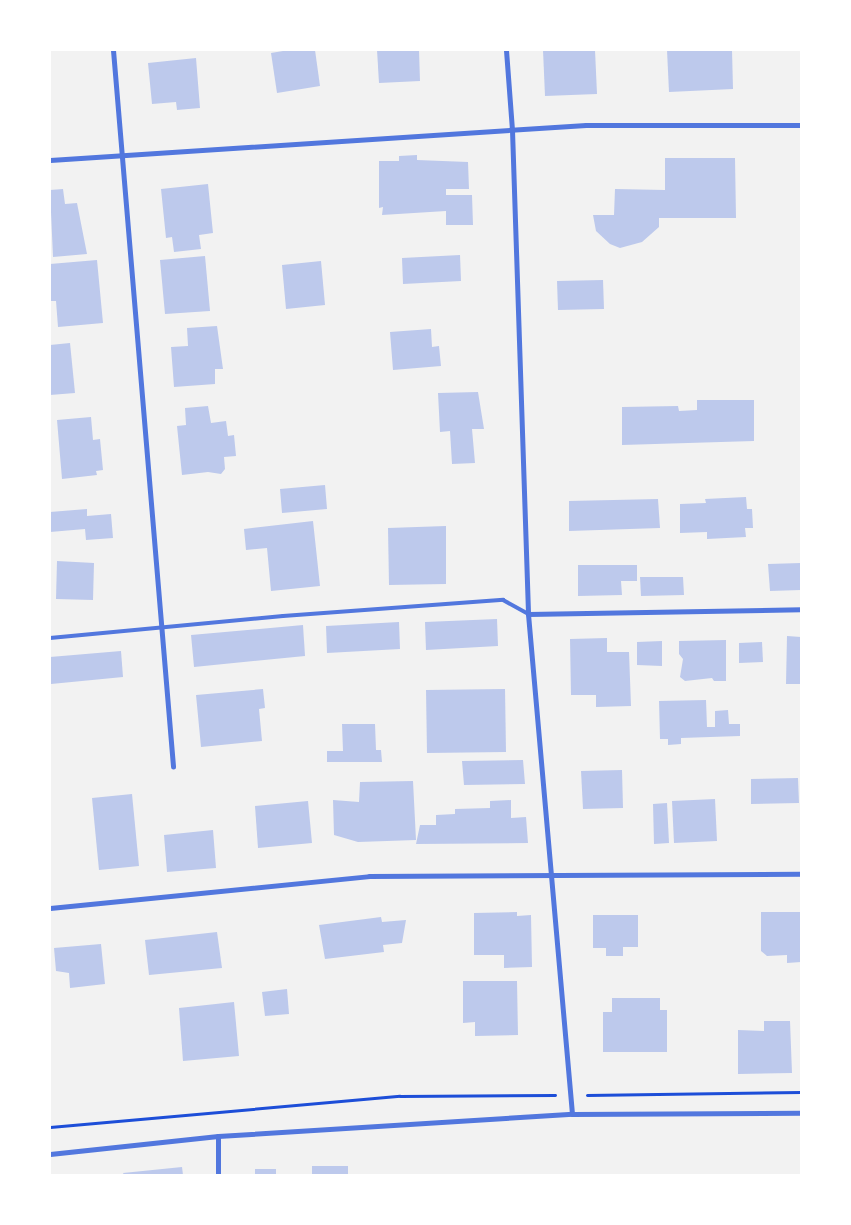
<!DOCTYPE html>
<style>
body{margin:0}
#map{position:relative;width:851px;height:1225px;overflow:hidden;background:#f2f2f2;font-family:Manrope,sans-serif}
div>[style]{position:absolute}
.building>*{inset:0;background:#bdc9ec}
.path>*{height:3px;margin:-1.5px;padding:0 1.5px;transform-origin:1.5px;border-radius:1.5px;background:#1d4ed8}
.service>*{height:4px;margin:-2px;padding:0 2px;transform-origin:2px;border-radius:2px;background:#5277de}
.minor>*{height:5px;margin:-2.5px;padding:0 2.5px;transform-origin:2.5px;border-radius:2.5px;background:#5277de}
span{translate:-50% -50%;white-space:nowrap;text-align:center;line-height:1.15;-webkit-text-stroke:5px #fff;paint-order:stroke}
.frame{position:absolute;inset:0;border:51px solid #fff;pointer-events:none}
</style>
<div id="map">
<div class="building">
<div style="clip-path:polygon(289px 50px,315px 50px,320px 86px,277px 93px,271px 53px)"></div>
<div style="clip-path:polygon(377px 50px,419px 50px,420px 81px,379px 83px)"></div>
<div style="clip-path:polygon(543px 50px,595px 50px,597px 94px,545px 96px)"></div>
<div style="clip-path:polygon(667px 50px,732px 50px,733px 89px,669px 92px)"></div>
<div style="clip-path:polygon(196px 58px,200px 108px,177px 110px,176px 102px,152px 104px,148px 63px)"></div>
<div style="clip-path:polygon(417px 155px,417px 160px,468px 162px,469px 189px,446px 189px,446px 195px,472px 195px,473px 225px,446px 225px,446px 211px,382px 215px,383px 207px,379px 208px,379px 161px,399px 161px,399px 156px)"></div>
<div style="clip-path:polygon(665px 158px,735px 158px,736px 218px,659px 218px,659px 227px,642px 242px,620px 248px,610px 244px,596px 231px,593px 215px,614px 215px,615px 189px,665px 190px)"></div>
<div style="clip-path:polygon(208px 184px,213px 233px,199px 235px,201px 249px,174px 252px,172px 237px,166px 238px,161px 189px)"></div>
<div style="clip-path:polygon(63px 189px,65px 204px,77px 203px,87px 254px,53px 257px,50px 190px)"></div>
<div style="clip-path:polygon(460px 255px,461px 281px,403px 284px,402px 258px)"></div>
<div style="clip-path:polygon(205px 256px,210px 311px,165px 314px,160px 260px)"></div>
<div style="clip-path:polygon(97px 260px,103px 323px,58px 327px,56px 301px,50px 301px,50px 264px)"></div>
<div style="clip-path:polygon(321px 261px,325px 305px,286px 309px,282px 265px)"></div>
<div style="clip-path:polygon(603px 280px,604px 309px,558px 310px,557px 281px)"></div>
<div style="clip-path:polygon(217px 326px,223px 369px,215px 369px,215px 384px,174px 387px,171px 347px,188px 346px,187px 328px)"></div>
<div style="clip-path:polygon(431px 329px,432px 347px,439px 346px,441px 366px,393px 370px,390px 332px)"></div>
<div style="clip-path:polygon(70px 343px,75px 393px,50px 395px,50px 345px)"></div>
<div style="clip-path:polygon(478px 392px,484px 429px,472px 429px,475px 463px,452px 464px,450px 431px,440px 432px,438px 393px)"></div>
<div style="clip-path:polygon(697px 400px,754px 400px,754px 441px,622px 445px,622px 407px,678px 406px,679px 411px,697px 410px)"></div>
<div style="clip-path:polygon(208px 406px,211px 423px,226px 421px,228px 436px,234px 435px,236px 456px,224px 457px,225px 469px,221px 474px,208px 472px,182px 475px,177px 426px,186px 425px,185px 408px)"></div>
<div style="clip-path:polygon(91px 417px,93px 440px,100px 439px,103px 470px,96px 471px,97px 475px,62px 479px,57px 420px)"></div>
<div style="clip-path:polygon(325px 485px,327px 509px,282px 513px,280px 489px)"></div>
<div style="clip-path:polygon(746px 497px,747px 509px,752px 509px,753px 528px,745px 528px,746px 537px,707px 539px,707px 532px,680px 533px,680px 504px,706px 503px,705px 499px)"></div>
<div style="clip-path:polygon(658px 499px,660px 528px,569px 531px,569px 501px)"></div>
<div style="clip-path:polygon(87px 509px,87px 516px,111px 514px,113px 538px,86px 540px,85px 529px,50px 532px,50px 512px)"></div>
<div style="clip-path:polygon(313px 521px,320px 586px,271px 591px,267px 548px,246px 550px,244px 529px)"></div>
<div style="clip-path:polygon(446px 526px,446px 584px,389px 585px,388px 528px)"></div>
<div style="clip-path:polygon(57px 561px,94px 563px,93px 600px,56px 599px)"></div>
<div style="clip-path:polygon(801px 563px,801px 590px,770px 591px,768px 564px)"></div>
<div style="clip-path:polygon(578px 565px,637px 565px,637px 581px,621px 581px,622px 595px,578px 596px)"></div>
<div style="clip-path:polygon(640px 577px,683px 577px,684px 595px,641px 596px)"></div>
<div style="clip-path:polygon(497px 619px,498px 646px,426px 650px,425px 622px)"></div>
<div style="clip-path:polygon(399px 622px,400px 649px,327px 653px,326px 626px)"></div>
<div style="clip-path:polygon(303px 625px,305px 656px,194px 667px,191px 635px)"></div>
<div style="clip-path:polygon(787px 636px,801px 637px,801px 684px,786px 684px)"></div>
<div style="clip-path:polygon(607px 638px,607px 652px,629px 652px,631px 706px,596px 707px,596px 695px,571px 695px,570px 639px)"></div>
<div style="clip-path:polygon(726px 640px,726px 681px,714px 681px,712px 678px,685px 681px,680px 677px,683px 659px,679px 654px,679px 641px)"></div>
<div style="clip-path:polygon(662px 641px,662px 666px,637px 665px,637px 642px)"></div>
<div style="clip-path:polygon(762px 642px,763px 662px,739px 663px,739px 643px)"></div>
<div style="clip-path:polygon(121px 651px,123px 677px,51px 684px,50px 657px)"></div>
<div style="clip-path:polygon(263px 689px,265px 708px,259px 709px,262px 741px,201px 747px,196px 695px)"></div>
<div style="clip-path:polygon(505px 689px,506px 752px,427px 753px,426px 690px)"></div>
<div style="clip-path:polygon(706px 700px,707px 727px,715px 727px,715px 711px,728px 710px,729px 724px,740px 724px,740px 736px,681px 738px,681px 744px,668px 745px,668px 739px,660px 739px,659px 701px)"></div>
<div style="clip-path:polygon(342px 724px,375px 724px,376px 750px,381px 750px,382px 762px,327px 762px,327px 751px,343px 751px)"></div>
<div style="clip-path:polygon(523px 760px,525px 784px,464px 785px,462px 761px)"></div>
<div style="clip-path:polygon(622px 770px,623px 808px,583px 809px,581px 771px)"></div>
<div style="clip-path:polygon(798px 778px,799px 803px,751px 804px,751px 779px)"></div>
<div style="clip-path:polygon(413px 781px,416px 840px,358px 842px,334px 835px,333px 800px,359px 802px,360px 782px)"></div>
<div style="clip-path:polygon(132px 794px,139px 866px,99px 870px,92px 798px)"></div>
<div style="clip-path:polygon(715px 799px,717px 841px,674px 843px,672px 801px)"></div>
<div style="clip-path:polygon(511px 800px,511px 818px,526px 817px,528px 843px,416px 844px,420px 825px,436px 825px,436px 815px,455px 814px,455px 809px,490px 808px,490px 801px)"></div>
<div style="clip-path:polygon(308px 801px,312px 843px,258px 848px,255px 806px)"></div>
<div style="clip-path:polygon(667px 803px,669px 843px,654px 844px,653px 804px)"></div>
<div style="clip-path:polygon(213px 830px,216px 868px,167px 872px,164px 835px)"></div>
<div style="clip-path:polygon(517px 912px,517px 916px,531px 915px,532px 967px,504px 968px,504px 955px,474px 955px,474px 913px)"></div>
<div style="clip-path:polygon(761px 912px,801px 912px,801px 962px,787px 963px,787px 955px,767px 956px,761px 951px)"></div>
<div style="clip-path:polygon(593px 915px,638px 915px,638px 947px,623px 947px,623px 956px,606px 956px,606px 948px,593px 948px)"></div>
<div style="clip-path:polygon(381px 917px,382px 922px,406px 920px,402px 943px,383px 945px,384px 952px,325px 959px,319px 925px)"></div>
<div style="clip-path:polygon(217px 932px,222px 968px,149px 975px,145px 940px)"></div>
<div style="clip-path:polygon(101px 944px,105px 984px,70px 988px,69px 973px,56px 971px,54px 948px)"></div>
<div style="clip-path:polygon(463px 981px,517px 981px,518px 1035px,475px 1036px,475px 1022px,463px 1023px)"></div>
<div style="clip-path:polygon(287px 989px,289px 1014px,265px 1016px,262px 992px)"></div>
<div style="clip-path:polygon(612px 998px,660px 998px,660px 1010px,667px 1010px,667px 1052px,603px 1052px,603px 1012px,612px 1012px)"></div>
<div style="clip-path:polygon(234px 1002px,239px 1056px,183px 1061px,179px 1008px)"></div>
<div style="clip-path:polygon(764px 1021px,790px 1021px,792px 1073px,738px 1074px,738px 1030px,764px 1031px)"></div>
<div style="clip-path:polygon(312px 1166px,348px 1166px,348px 1175px,312px 1175px)"></div>
<div style="clip-path:polygon(182px 1167px,183px 1175px,124px 1175px,123px 1173px)"></div>
<div style="clip-path:polygon(255px 1169px,276px 1169px,276px 1175px,255px 1175px)"></div>
</div>
<div class="path">
<div style="left:587px;top:1095px;width:214px;rotate:-0.8deg"></div>
<div style="left:50px;top:1127px;width:351px;rotate:-5.1deg"></div>
<div style="left:400px;top:1096px;width:155px;rotate:-0.4deg"></div>
</div>
<div class="service">
<div style="left:50px;top:638px;width:234px;rotate:-5.4deg"></div>
<div style="left:283px;top:616px;width:221px;rotate:-4.2deg"></div>
<div style="left:503px;top:600px;width:29px;rotate:29deg"></div>
</div>
<div class="minor">
<div style="left:113px;top:50px;width:719px;rotate:85.21deg"></div>
<div style="left:506px;top:50px;width:80px;rotate:85.7deg"></div>
<div style="left:512px;top:130px;width:484px;rotate:88.1deg"></div>
<div style="left:528px;top:614px;width:502px;rotate:84.97deg"></div>
<div style="left:50px;top:160px;width:537px;rotate:-3.74deg"></div>
<div style="left:586px;top:125px;width:215px"></div>
<div style="left:528px;top:614px;width:273px;rotate:-1deg"></div>
<div style="left:50px;top:908px;width:321px;rotate:-5.7deg"></div>
<div style="left:369px;top:876px;width:432px;rotate:-0.3deg"></div>
<div style="left:218px;top:1136px;width:39px;rotate:90deg"></div>
<div style="left:50px;top:1154px;width:169px;rotate:-6.1deg"></div>
<div style="left:218px;top:1136px;width:355px;rotate:-3.6deg"></div>
<div style="left:572px;top:1114px;width:229px;rotate:-0.3deg"></div>
</div>
<div class="frame"></div>
</div>
